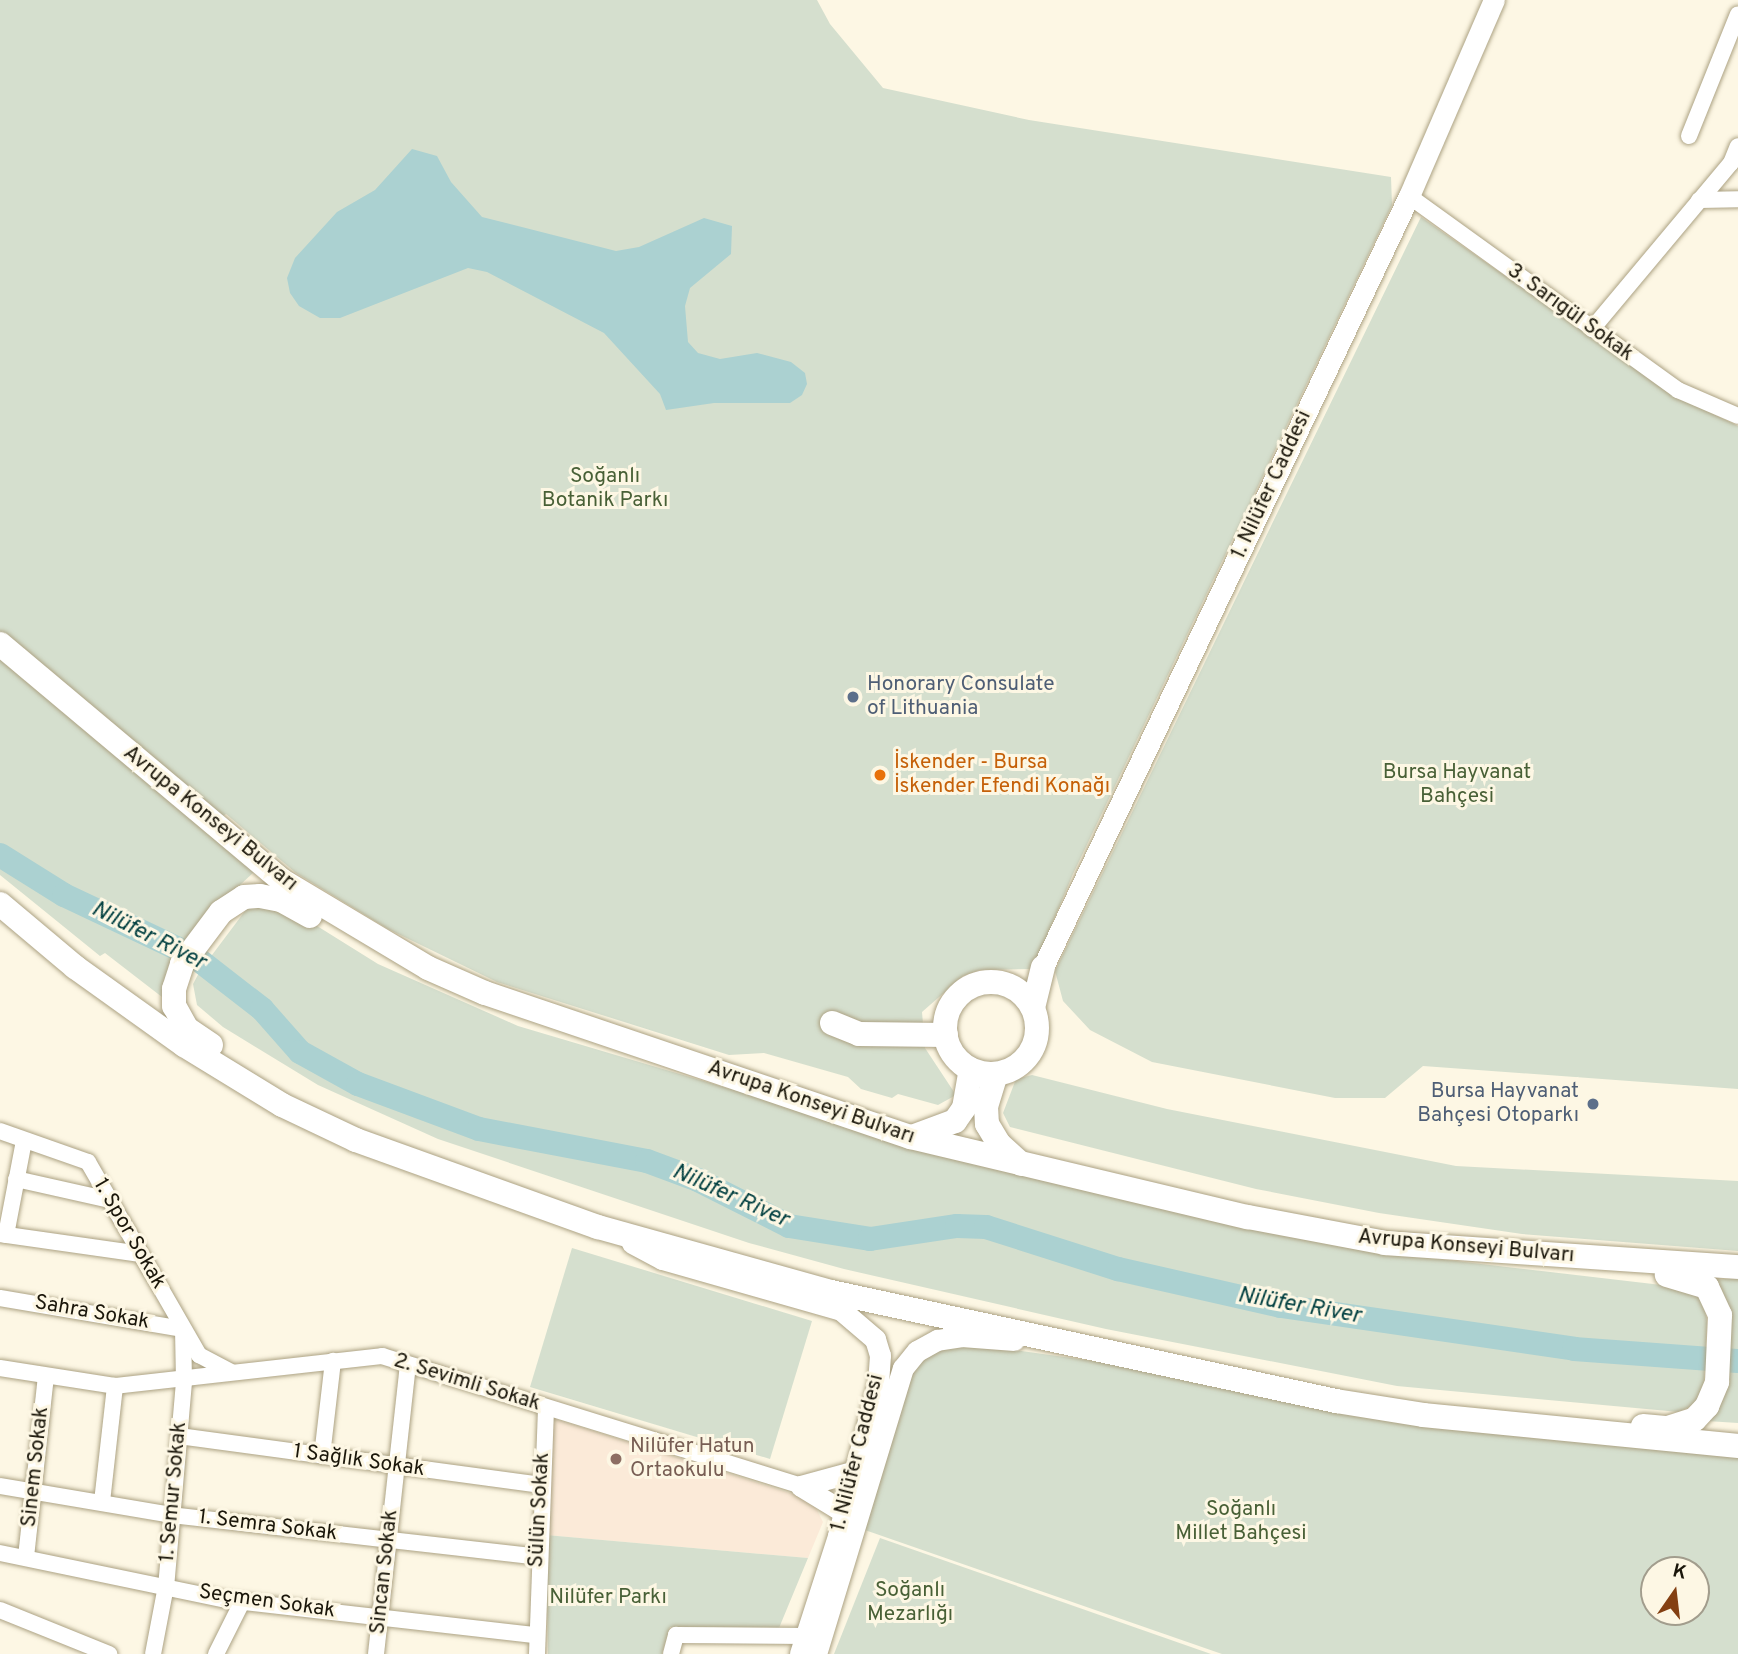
<!DOCTYPE html>
<meta charset="utf-8">
<style>
body{margin:0}
#map{position:relative;width:1738px;height:1654px;overflow:hidden;background:#fdf7e4;font-family:Overpass,sans-serif}
div>[style]{position:absolute}
.education>*{inset:0;background:#fbead8}
.green>*{inset:0;background:#d5dfce}
.water>*{inset:0;background:#abd1d1}
.river>*{height:24px;margin:-12px;padding:0 12px;transform-origin:12px;border-radius:12px;background:#abd1d1}
.roads{filter:drop-shadow(0 0 2px #aca283) drop-shadow(0 0 2px #aca283)}
.street>*{height:16px;margin:-8px;padding:0 8px;transform-origin:8px;border-radius:8px;background:#fff}
.secondary>*{height:21px;margin:-10.5px;padding:0 10.5px;transform-origin:10.5px;border-radius:10.5px;background:#fff}
.primary>*{height:24px;margin:-12px;padding:0 12px;transform-origin:12px;border-radius:12px;background:#fff}
.primary>.ring{margin:-12px;padding:0;box-sizing:content-box;background:none;border:24px solid #fff;border-radius:50%}
.dots>*{width:19px;height:19px;translate:-50% -50%;box-sizing:border-box;border:4px solid #fdf7e4;border-radius:50%}
span{translate:-50% -50%;white-space:nowrap;text-align:center;line-height:1.15;-webkit-text-stroke:6px #fdf7e4;paint-order:stroke}
.street-label{font-size:21px;color:#1a160a}
.park-label{font-size:21px;color:#486036}
.service-label{font-size:21px;color:#4e5e75}
.left{translate:0 -50%;text-align:left}
.right{translate:-100% -50%;text-align:right}
.food-label{font-size:21px;color:#c56008}
.education-label{font-size:21px;color:#785e54}
.water-label{font-size:23px;color:#013f40;font-style:italic}
.north{position:absolute;left:1640px;top:1556px;width:70px;height:70px;box-sizing:border-box;background:#fdf7e4;border:2px solid #a29d8d;border-radius:50%;rotate:14deg;font-size:19px;font-weight:700;line-height:28px;text-align:center;color:#1a160a}
.north::after{content:'';display:block;margin:auto;width:24px;height:32px;background:#844012;clip-path:polygon(50% 0,100% 100%,50% 72%,0 100%)}
</style>
<div id="map">
<div class="education">
<div style="clip-path:polygon(552px 1418px,812px 1500px,823px 1522px,808px 1558px,546px 1535px)"></div>
</div>
<div class="green">
<div style="clip-path:polygon(0 0,817px 0,830px 24px,883px 88px,1029px 120px,1391px 177px,1392px 205px,1073px 874px,1033px 969px,980px 970px,963px 976px,922px 1012px,925px 1048px,956px 1095px,938px 1105px,898px 1094px,892px 1098px,861px 1089px,848px 1077px,764px 1053px,729px 1055px,497px 982px,388px 929px,296px 873px,226px 814px,219px 819px,0 635px)"></div>
<div style="clip-path:polygon(1421px 217px,1678px 397px,1738px 426px,1738px 1089px,1423px 1066px,1385px 1098px,1335px 1098px,1152px 1062px,1090px 1030px,1063px 1001px,1055px 971px)"></div>
<div style="clip-path:polygon(0 657px,254px 872px,212px 911px,162px 997px,105px 953px,100px 956px,0 875px)"></div>
<div style="clip-path:polygon(277px 901px,378px 964px,518px 1026px,909px 1142px,1379px 1252px,1670px 1286px,1697px 1294px,1704px 1304px,1707px 1322px,1704px 1384px,1697px 1403px,1679px 1412px,1397px 1386px,1106px 1329px,844px 1269px,749px 1243px,438px 1139px,318px 1085px,223px 1027px,197px 1005px,193px 984px,200px 971px,248px 907px)"></div>
<div style="clip-path:polygon(1032px 1075px,1167px 1109px,1456px 1166px,1738px 1181px,1738px 1251px,1522px 1234px,1379px 1213px,1256px 1189px,1010px 1127px,1003px 1113px,1016px 1079px)"></div>
<div style="clip-path:polygon(572px 1248px,812px 1321px,770px 1459px,530px 1387px)"></div>
<div style="clip-path:polygon(1738px 1278px,1738px 1423px,1707px 1421px,1713px 1280px)"></div>
<div style="clip-path:polygon(evenodd,972px 1344px,1738px 1451px,1738px 1654px,1222px 1654px,862px 1529px,911px 1364px,936px 1348px,972px 1344px,1654px 1570px,1696px 1570px,1696px 1612px,1654px 1612px,1654px 1570px)"></div>
<div style="clip-path:polygon(546px 1535px,808px 1558px,779px 1628px,670px 1627px,662px 1654px,548px 1654px)"></div>
<div style="clip-path:polygon(880px 1538px,1211px 1654px,834px 1654px)"></div>
</div>
<div class="water">
<div style="clip-path:polygon(412px 149px,437px 156px,451px 182px,482px 217px,616px 251px,639px 247px,704px 218px,732px 226px,731px 254px,690px 288px,685px 306px,688px 342px,698px 353px,720px 359px,757px 353px,791px 362px,805px 373px,807px 384px,802px 395px,790px 403px,714px 403px,666px 410px,660px 394px,604px 333px,487px 272px,468px 268px,340px 318px,320px 318px,299px 306px,290px 293px,287px 278px,295px 258px,337px 212px,375px 190px)"></div>
</div>
<div class="river">
<div style="left:0;top:855px;width:75px;rotate:32deg"></div>
<div style="left:64px;top:895px;width:145px;rotate:25.3deg"></div>
<div style="left:195px;top:957px;width:85px;rotate:37.8deg"></div>
<div style="left:262px;top:1009px;width:57px;rotate:48.5deg"></div>
<div style="left:300px;top:1052px;width:66px;rotate:28.9deg"></div>
<div style="left:358px;top:1084px;width:129px;rotate:20.4deg"></div>
<div style="left:479px;top:1129px;width:171px;rotate:10.8deg"></div>
<div style="left:647px;top:1161px;width:54px;rotate:20.4deg"></div>
<div style="left:698px;top:1180px;width:102px;rotate:26.8deg"></div>
<div style="left:789px;top:1226px;width:82px;rotate:9.1deg"></div>
<div style="left:870px;top:1239px;width:88px;rotate:-8.5deg"></div>
<div style="left:957px;top:1226px;width:29px;rotate:2deg"></div>
<div style="left:986px;top:1227px;width:139px;rotate:17.7deg"></div>
<div style="left:1118px;top:1269px;width:167px;rotate:12.8deg"></div>
<div style="left:1281px;top:1306px;width:296px;rotate:8.3deg"></div>
<div style="left:1574px;top:1349px;width:164px;rotate:4.2deg"></div>
</div>
<div class="roads">
<div class="street">
<div style="left:1689px;top:136px;width:131px;rotate:-68.1deg"></div>
<div style="left:1409px;top:196px;width:332px;rotate:35.8deg"></div>
<div style="left:1678px;top:390px;width:65px;rotate:23.4deg"></div>
<div style="left:1699px;top:200px;width:39px;rotate:-1deg"></div>
<div style="left:1592px;top:329px;width:217px;rotate:-50.1deg"></div>
<div style="left:1731px;top:163px;width:18px;rotate:-68deg"></div>
<div style="left:0;top:1131px;width:93px;rotate:19.4deg"></div>
<div style="left:88px;top:1162px;width:223px;rotate:60.1deg"></div>
<div style="left:199px;top:1355px;width:36px;rotate:28deg"></div>
<div style="left:16px;top:1179px;width:96px;rotate:12.6deg"></div>
<div style="left:0;top:1234px;width:142px;rotate:8.1deg"></div>
<div style="left:6px;top:1235px;width:96px;rotate:-79.2deg"></div>
<div style="left:0;top:1298px;width:186px;rotate:9.6deg"></div>
<div style="left:183px;top:1329px;width:53px;rotate:88.9deg"></div>
<div style="left:184px;top:1382px;width:205px;rotate:95deg"></div>
<div style="left:166px;top:1586px;width:69px;rotate:100.8deg"></div>
<div style="left:0;top:1368px;width:116px;rotate:8.9deg"></div>
<div style="left:115px;top:1386px;width:269px;rotate:-6.4deg"></div>
<div style="left:382px;top:1356px;width:439px;rotate:17.2deg"></div>
<div style="left:179px;top:1436px;width:364px;rotate:7.7deg"></div>
<div style="left:322px;top:1456px;width:96px;rotate:-83.4deg"></div>
<div style="left:0;top:1486px;width:173px;rotate:9.6deg"></div>
<div style="left:171px;top:1515px;width:368px;rotate:6.5deg"></div>
<div style="left:102px;top:1502px;width:117px;rotate:-83.6deg"></div>
<div style="left:0;top:1553px;width:232px;rotate:11.7deg"></div>
<div style="left:227px;top:1600px;width:311px;rotate:6.5deg"></div>
<div style="left:26px;top:1557px;width:182px;rotate:-83.7deg"></div>
<div style="left:0;top:1610px;width:118px;rotate:22deg"></div>
<div style="left:216px;top:1654px;width:58px;rotate:-63.4deg"></div>
<div style="left:376px;top:1654px;width:291px;rotate:-83.7deg"></div>
<div style="left:537px;top:1654px;width:246px;rotate:-87.9deg"></div>
<div style="left:671px;top:1654px;width:20px;rotate:-75deg"></div>
<div style="left:676px;top:1635px;width:130px;rotate:0.4deg"></div>
</div>
<div class="secondary">
<div style="left:1043px;top:967px;width:853px;rotate:-64.61deg"></div>
<div style="left:1409px;top:196px;width:214px;rotate:-66.6deg"></div>
<div style="left:632px;top:1243px;width:34px;rotate:28deg"></div>
<div style="left:662px;top:1259px;width:186px;rotate:15.9deg"></div>
<div style="left:841px;top:1310px;width:45px;rotate:40.5deg"></div>
<div style="left:875px;top:1339px;width:17px;rotate:73deg"></div>
<div style="left:880px;top:1355px;width:28px;rotate:94deg"></div>
<div style="left:878px;top:1383px;width:158px;rotate:104.7deg"></div>
<div style="left:838px;top:1536px;width:124px;rotate:107.9deg"></div>
<div style="left:801px;top:1486px;width:57px;rotate:-15.3deg"></div>
<div style="left:856px;top:1471px;width:10px;rotate:17deg"></div>
<div style="left:801px;top:1486px;width:63px;rotate:31.4deg"></div>
<div style="left:816px;top:1654px;width:299px;rotate:-73.1deg"></div>
<div style="left:903px;top:1368px;width:22px;rotate:-51deg"></div>
<div style="left:917px;top:1351px;width:23px;rotate:-29deg"></div>
<div style="left:937px;top:1340px;width:25px;rotate:-9deg"></div>
<div style="left:962px;top:1336px;width:52px;rotate:4.4deg"></div>
</div>
<div class="primary">
<div style="left:0;top:644px;width:367px;rotate:40deg"></div>
<div style="left:281px;top:880px;width:171px;rotate:30.9deg"></div>
<div style="left:428px;top:968px;width:62px;rotate:23.7deg"></div>
<div style="left:485px;top:993px;width:450px;rotate:18.7deg"></div>
<div style="left:911px;top:1137px;width:346px;rotate:13.4deg"></div>
<div style="left:1248px;top:1217px;width:139px;rotate:10.7deg"></div>
<div style="left:1385px;top:1243px;width:354px;rotate:3.9deg"></div>
<div style="left:0;top:904px;width:98px;rotate:40deg"></div>
<div style="left:75px;top:967px;width:134px;rotate:35.6deg"></div>
<div style="left:184px;top:1045px;width:115px;rotate:31.5deg"></div>
<div style="left:282px;top:1105px;width:82px;rotate:25.3deg"></div>
<div style="left:356px;top:1140px;width:257px;rotate:19.8deg"></div>
<div style="left:598px;top:1227px;width:242px;rotate:15.6deg"></div>
<div style="left:831px;top:1292px;width:517px;rotate:12.18deg"></div>
<div style="left:1336px;top:1401px;width:88px;rotate:9.1deg"></div>
<div style="left:1423px;top:1415px;width:317px;rotate:5.6deg"></div>
<div class="ring" style="left:945px;top:982px;width:68px;height:68px"></div>
<div style="left:1033px;top:1008px;width:42px;rotate:-76.3deg"></div>
<div style="left:832px;top:1023px;width:29px;rotate:22deg"></div>
<div style="left:859px;top:1034px;width:87px;rotate:0.7deg"></div>
<div style="left:211px;top:1045px;width:29px;rotate:-146deg"></div>
<div style="left:187px;top:1029px;width:26px;rotate:-119deg"></div>
<div style="left:174px;top:1006px;width:17px;rotate:-90deg"></div>
<div style="left:174px;top:989px;width:26px;rotate:-72deg"></div>
<div style="left:182px;top:964px;width:65px;rotate:-53.1deg"></div>
<div style="left:221px;top:912px;width:27px;rotate:-33deg"></div>
<div style="left:244px;top:897px;width:16px;rotate:-4deg"></div>
<div style="left:260px;top:896px;width:21px;rotate:11deg"></div>
<div style="left:281px;top:900px;width:33px;rotate:29deg"></div>
<div style="left:996px;top:1074px;width:34px;rotate:107deg"></div>
<div style="left:986px;top:1106px;width:18px;rotate:87deg"></div>
<div style="left:987px;top:1124px;width:23px;rotate:59deg"></div>
<div style="left:999px;top:1144px;width:30px;rotate:42deg"></div>
<div style="left:912px;top:1137px;width:46px;rotate:-20.4deg"></div>
<div style="left:955px;top:1121px;width:16px;rotate:-55deg"></div>
<div style="left:964px;top:1108px;width:39px;rotate:-80deg"></div>
<div style="left:1643px;top:1426px;width:25px;rotate:5deg"></div>
<div style="left:1668px;top:1428px;width:28px;rotate:-18deg"></div>
<div style="left:1695px;top:1419px;width:18px;rotate:-47deg"></div>
<div style="left:1707px;top:1406px;width:26px;rotate:-67deg"></div>
<div style="left:1717px;top:1382px;width:67px;rotate:-87.4deg"></div>
<div style="left:1720px;top:1315px;width:31px;rotate:-115deg"></div>
<div style="left:1707px;top:1287px;width:42px;rotate:-163.3deg"></div>
</div>
</div>
<div class="dots">
<div style="left:853px;top:697px;background:#5c6f8a"></div>
<div style="left:880px;top:775px;background:#e8710a"></div>
<div style="left:1593px;top:1104px;background:#5c6f8a"></div>
<div style="left:616px;top:1459px;background:#8d6e63"></div>
</div>
<div class="street-label">
<span style="left:1570px;top:313px;rotate:36deg">3. Sarıgül Sokak</span>
<span style="left:1272px;top:485px;rotate:-65deg">1. Nilüfer Caddesi</span>
<span style="left:210px;top:819px;rotate:39deg">Avrupa Konseyi Bulvarı</span>
<span style="left:811px;top:1103px;rotate:19deg">Avrupa Konseyi Bulvarı</span>
<span style="left:129px;top:1234px;rotate:60deg">1. Spor Sokak</span>
<span style="left:1466px;top:1247px;rotate:5deg">Avrupa Konseyi Bulvarı</span>
<span style="left:92px;top:1313px;rotate:10deg">Sahra Sokak</span>
<span style="left:467px;top:1383px;rotate:17deg">2. Sevimli Sokak</span>
<span style="left:858px;top:1453px;rotate:-76deg">1. Nilüfer Caddesi</span>
<span style="left:359px;top:1461px;rotate:8deg">1 Sağlık Sokak</span>
<span style="left:36px;top:1467px;rotate:-84deg">Sinem Sokak</span>
<span style="left:174px;top:1492px;rotate:-85deg">1. Semur Sokak</span>
<span style="left:540px;top:1510px;rotate:-87deg">Sülün Sokak</span>
<span style="left:268px;top:1526px;rotate:7deg">1. Semra Sokak</span>
<span style="left:385px;top:1572px;rotate:-84deg">Sincan Sokak</span>
<span style="left:267px;top:1602px;rotate:8deg">Seçmen Sokak</span>
</div>
<div class="park-label">
<span style="left:605px;top:489px">Soğanlı<br>Botanik Parkı</span>
<span style="left:1457px;top:785px">Bursa Hayvanat<br>Bahçesi</span>
<span style="left:1241px;top:1522px">Soğanlı<br>Millet Bahçesi</span>
<span style="left:910px;top:1603px">Soğanlı<br>Mezarlığı</span>
<span style="left:608px;top:1598px">Nilüfer Parkı</span>
</div>
<div class="service-label">
<span class="left" style="left:867px;top:697px">Honorary Consulate<br>of Lithuania</span>
<span class="right" style="left:1579px;top:1104px">Bursa Hayvanat<br>Bahçesi Otoparkı</span>
</div>
<div class="food-label">
<span class="left" style="left:894px;top:775px">İskender - Bursa<br>İskender Efendi Konağı</span>
</div>
<div class="education-label">
<span class="left" style="left:630px;top:1459px">Nilüfer Hatun<br>Ortaokulu</span>
</div>
<div class="water-label">
<span style="left:148px;top:937px;rotate:27deg">Nilüfer River</span>
<span style="left:730px;top:1197px;rotate:24deg">Nilüfer River</span>
<span style="left:1299px;top:1307px;rotate:10deg">Nilüfer River</span>
</div>
<div class="north">K</div>
</div>
